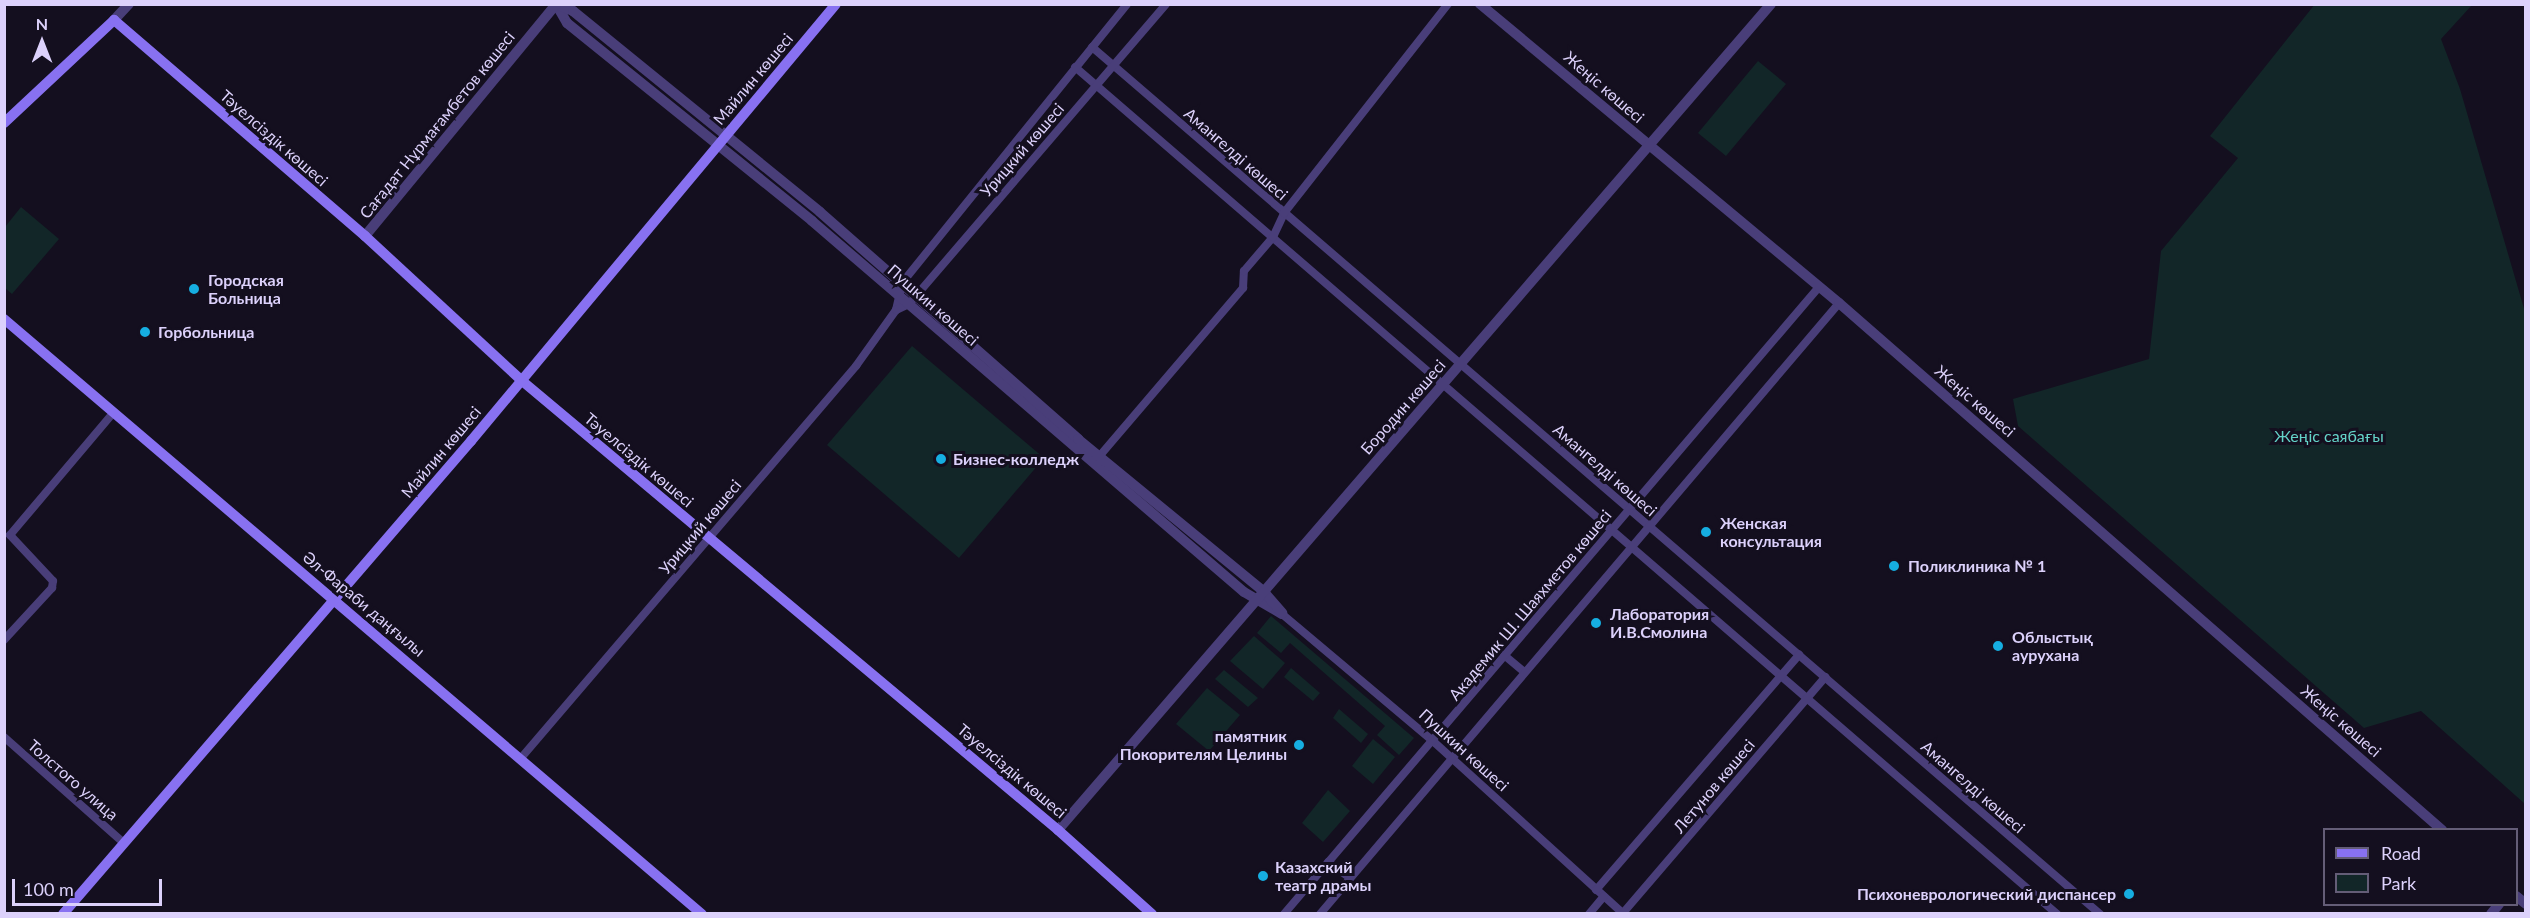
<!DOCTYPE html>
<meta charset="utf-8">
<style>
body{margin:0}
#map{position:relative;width:2530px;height:918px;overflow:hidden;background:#140f1f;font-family:Lato,sans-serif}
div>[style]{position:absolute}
.green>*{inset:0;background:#122628}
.minor>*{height:8px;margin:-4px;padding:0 4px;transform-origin:4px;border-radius:4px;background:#493e79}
.tertiary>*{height:10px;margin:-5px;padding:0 5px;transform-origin:5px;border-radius:5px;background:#493e79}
.secondary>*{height:10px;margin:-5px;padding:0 5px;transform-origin:5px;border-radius:5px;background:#8871f1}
.dots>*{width:16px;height:16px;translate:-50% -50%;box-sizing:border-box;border:3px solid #140f1f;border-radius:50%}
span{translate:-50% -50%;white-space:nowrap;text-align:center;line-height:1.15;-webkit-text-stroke:6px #140f1f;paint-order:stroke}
.street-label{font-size:16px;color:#dcd1fb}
.poi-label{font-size:16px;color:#dcd1fb;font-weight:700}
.left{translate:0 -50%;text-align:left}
.right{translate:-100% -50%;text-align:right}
.park-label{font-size:16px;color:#64d3c8}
.frame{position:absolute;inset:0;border:6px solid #dcd1fb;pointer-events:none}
.legend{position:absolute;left:2323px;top:828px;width:195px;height:78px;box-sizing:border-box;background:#140f1f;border:2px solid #645d77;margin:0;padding:8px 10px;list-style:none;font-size:18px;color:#dcd1fb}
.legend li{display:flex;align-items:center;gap:12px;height:30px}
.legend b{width:30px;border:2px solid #645d77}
.north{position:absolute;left:12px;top:12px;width:60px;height:60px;-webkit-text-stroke:4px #140f1f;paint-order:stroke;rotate:0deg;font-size:16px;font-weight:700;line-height:24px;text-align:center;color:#dcd1fb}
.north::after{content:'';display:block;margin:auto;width:21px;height:27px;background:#dcd1fb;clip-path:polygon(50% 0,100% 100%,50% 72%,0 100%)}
.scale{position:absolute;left:12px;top:879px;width:150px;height:27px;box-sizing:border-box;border:3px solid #dcd1fb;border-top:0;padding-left:8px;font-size:18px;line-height:21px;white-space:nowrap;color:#dcd1fb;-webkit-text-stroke:4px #140f1f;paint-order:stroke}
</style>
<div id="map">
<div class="green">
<div style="clip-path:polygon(2315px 4px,2472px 5px,2441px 39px,2460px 89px,2525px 312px,2525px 804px,2421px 711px,2364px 728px,2018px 426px,2013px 399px,2149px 359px,2161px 251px,2238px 158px,2210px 136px)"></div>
<div style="clip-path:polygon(1758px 61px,1786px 84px,1726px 156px,1698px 133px)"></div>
<div style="clip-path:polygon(21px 207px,59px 239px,12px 294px,5px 288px,5px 227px)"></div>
<div style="clip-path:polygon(912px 346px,1044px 458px,959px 558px,827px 445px)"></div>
<div style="clip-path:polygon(1271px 616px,1414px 738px,1399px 755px,1377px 735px,1385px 726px,1290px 643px,1281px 653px,1257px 633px)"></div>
<div style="clip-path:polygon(1254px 636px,1285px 663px,1263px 689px,1230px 661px)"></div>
<div style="clip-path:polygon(1291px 668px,1320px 693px,1313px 701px,1284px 677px)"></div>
<div style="clip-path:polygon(1224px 670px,1258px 698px,1248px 707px,1215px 679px)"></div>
<div style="clip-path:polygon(1207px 688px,1240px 715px,1209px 751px,1176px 724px)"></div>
<div style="clip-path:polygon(1339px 709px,1368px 734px,1361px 743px,1333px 718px)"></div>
<div style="clip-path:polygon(1373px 739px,1395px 757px,1373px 784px,1352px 766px)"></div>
<div style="clip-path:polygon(1328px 790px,1350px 811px,1323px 842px,1302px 823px)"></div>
</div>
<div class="minor">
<div style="left:1092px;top:47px;width:1330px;rotate:40.7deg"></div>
<div style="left:1075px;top:67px;width:1297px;rotate:40.78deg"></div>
<div style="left:896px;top:310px;width:28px;rotate:-77deg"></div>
<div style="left:902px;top:283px;width:358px;rotate:-51.1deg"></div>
<div style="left:1097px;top:459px;width:225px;rotate:-49.5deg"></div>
<div style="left:1243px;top:288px;width:17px;rotate:-87deg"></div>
<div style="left:1244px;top:271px;width:45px;rotate:-49.5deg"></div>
<div style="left:1273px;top:237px;width:26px;rotate:-65deg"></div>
<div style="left:1284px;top:213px;width:266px;rotate:-51.9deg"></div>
<div style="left:1282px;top:614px;width:199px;rotate:40.1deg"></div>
<div style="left:1434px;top:742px;width:256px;rotate:42.2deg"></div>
<div style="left:4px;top:640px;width:71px;rotate:-47.3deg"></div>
<div style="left:52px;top:588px;width:7px;rotate:-82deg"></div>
<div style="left:53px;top:581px;width:63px;rotate:-133.1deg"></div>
<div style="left:10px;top:535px;width:161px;rotate:-49.8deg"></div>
<div style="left:1504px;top:655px;width:26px;rotate:40deg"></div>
<div style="left:4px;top:737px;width:160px;rotate:41.5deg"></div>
<div style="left:521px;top:758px;width:516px;rotate:-49.48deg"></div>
<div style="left:856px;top:366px;width:69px;rotate:-54.5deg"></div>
<div style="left:896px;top:310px;width:14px;rotate:-25deg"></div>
<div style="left:909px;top:304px;width:395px;rotate:-49.4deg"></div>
<div style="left:1328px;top:862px;width:27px;rotate:36deg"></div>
<div style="left:1596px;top:890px;width:311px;rotate:-49.2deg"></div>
<div style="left:1623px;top:913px;width:311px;rotate:-49.4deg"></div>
<div style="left:1284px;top:914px;width:824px;rotate:-49.53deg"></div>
<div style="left:1320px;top:914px;width:802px;rotate:-49.65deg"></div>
<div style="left:1589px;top:914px;width:23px;rotate:-50deg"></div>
</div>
<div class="tertiary">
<div style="left:556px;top:4px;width:22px;rotate:60deg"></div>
<div style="left:567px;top:23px;width:315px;rotate:38.9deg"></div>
<div style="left:812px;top:221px;width:569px;rotate:40.66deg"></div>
<div style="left:1244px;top:592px;width:44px;rotate:30.1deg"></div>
<div style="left:556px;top:4px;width:18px;rotate:22deg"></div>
<div style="left:573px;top:11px;width:318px;rotate:39.1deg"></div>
<div style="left:820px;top:212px;width:344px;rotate:41.3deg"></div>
<div style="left:1078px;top:439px;width:241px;rotate:39.4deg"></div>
<div style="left:1264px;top:592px;width:28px;rotate:49deg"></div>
<div style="left:1480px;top:4px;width:467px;rotate:39.8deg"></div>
<div style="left:1839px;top:303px;width:801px;rotate:41.15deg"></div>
<div style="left:114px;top:20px;width:22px;rotate:-47deg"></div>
<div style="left:365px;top:236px;width:301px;rotate:-50.5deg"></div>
<div style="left:1058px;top:830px;width:1091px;rotate:-49.2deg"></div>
<div style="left:2516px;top:896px;width:13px;rotate:39deg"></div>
<div style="left:2491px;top:914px;width:13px;rotate:-51deg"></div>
</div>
<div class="secondary">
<div style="left:4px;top:123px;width:151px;rotate:-43.1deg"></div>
<div style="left:114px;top:20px;width:331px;rotate:40.7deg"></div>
<div style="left:365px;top:236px;width:212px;rotate:42.7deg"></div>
<div style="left:521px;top:380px;width:701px;rotate:39.96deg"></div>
<div style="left:1058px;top:830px;width:126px;rotate:41.8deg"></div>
<div style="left:4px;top:319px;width:917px;rotate:40.45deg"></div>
<div style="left:63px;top:914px;width:625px;rotate:-49.22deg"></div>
<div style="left:471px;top:441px;width:569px;rotate:-50.13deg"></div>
</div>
<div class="dots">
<div style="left:194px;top:289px;background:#16aee1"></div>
<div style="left:145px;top:332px;background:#16aee1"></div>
<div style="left:941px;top:459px;background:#16aee1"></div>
<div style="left:1706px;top:532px;background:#16aee1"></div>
<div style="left:1894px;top:566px;background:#16aee1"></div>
<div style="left:1596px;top:623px;background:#16aee1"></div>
<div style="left:1998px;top:646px;background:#16aee1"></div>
<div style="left:1299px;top:745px;background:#16aee1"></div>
<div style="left:1263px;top:876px;background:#16aee1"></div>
<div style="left:2129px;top:894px;background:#16aee1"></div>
</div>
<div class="street-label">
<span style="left:753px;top:79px;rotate:-50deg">Майлин көшесі</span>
<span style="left:1604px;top:87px;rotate:41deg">Жеңіс көшесі</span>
<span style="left:437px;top:125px;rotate:-51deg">Сағадат Нұрмағамбетов көшесі</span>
<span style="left:274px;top:138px;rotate:41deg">Тәуелсіздік көшесі</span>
<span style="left:1022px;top:150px;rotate:-49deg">Урицкий көшесі</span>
<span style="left:1236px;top:154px;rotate:41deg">Амангелді көшесі</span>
<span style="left:933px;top:305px;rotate:41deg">Пушкин көшесі</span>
<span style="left:1975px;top:401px;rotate:41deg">Жеңіс көшесі</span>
<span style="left:1403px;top:407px;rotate:-49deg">Бородин көшесі</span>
<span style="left:441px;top:452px;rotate:-50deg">Майлин көшесі</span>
<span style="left:639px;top:460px;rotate:40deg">Тәуелсіздік көшесі</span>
<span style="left:1605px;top:470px;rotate:41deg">Амангелді көшесі</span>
<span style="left:700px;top:527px;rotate:-50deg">Урицкий көшесі</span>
<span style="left:364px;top:604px;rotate:40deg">Әл-Фараби даңғылы</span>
<span style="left:1530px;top:605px;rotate:-50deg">Академик Ш. Шаяхметов көшесі</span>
<span style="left:2341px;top:721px;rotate:41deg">Жеңіс көшесі</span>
<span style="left:1464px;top:750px;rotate:42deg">Пушкин көшесі</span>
<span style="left:1012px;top:771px;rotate:40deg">Тәуелсіздік көшесі</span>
<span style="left:73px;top:780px;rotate:41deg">Толстого улица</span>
<span style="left:1714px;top:786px;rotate:-50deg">Летунов көшесі</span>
<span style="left:1973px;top:787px;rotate:41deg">Амангелді көшесі</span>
</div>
<div class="poi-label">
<span class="left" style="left:208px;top:289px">Городская<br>Больница</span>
<span class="left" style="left:158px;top:332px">Горбольница</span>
<span class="left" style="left:953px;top:459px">Бизнес-колледж</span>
<span class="left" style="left:1720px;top:532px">Женская<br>консультация</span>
<span class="left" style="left:1908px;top:566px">Поликлиника № 1</span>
<span class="left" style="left:1610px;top:623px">Лаборатория<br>И.В.Смолина</span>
<span class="left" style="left:2012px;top:646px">Облыстық<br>аурухана</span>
<span class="right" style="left:1287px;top:745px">памятник<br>Покорителям Целины</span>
<span class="left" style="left:1275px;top:876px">Казахский<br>театр драмы</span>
<span class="right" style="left:2116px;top:894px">Психоневрологический диспансер</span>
</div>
<div class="park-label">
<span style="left:2329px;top:436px">Жеңіс саябағы</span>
</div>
<div class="frame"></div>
<ul class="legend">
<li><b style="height:8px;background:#8871f1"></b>Road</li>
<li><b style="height:16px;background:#122628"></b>Park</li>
</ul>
<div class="north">N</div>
<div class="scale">100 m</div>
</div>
